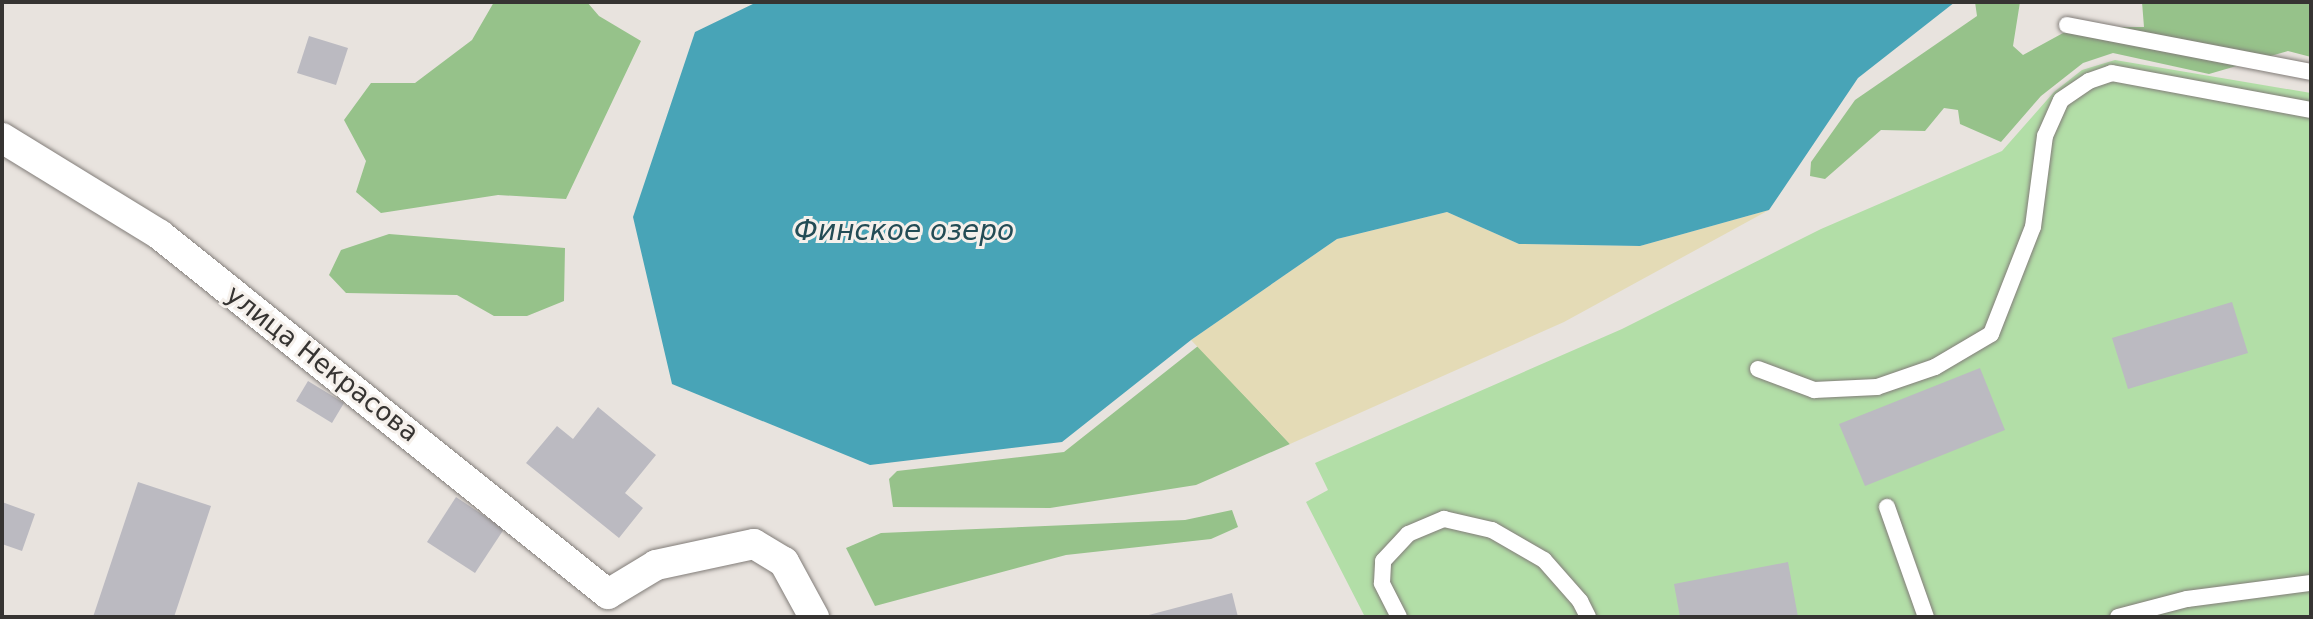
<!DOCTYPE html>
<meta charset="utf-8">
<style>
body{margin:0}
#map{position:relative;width:2313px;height:619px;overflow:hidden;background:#e8e3de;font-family:"DejaVu Sans",sans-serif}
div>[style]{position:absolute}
.green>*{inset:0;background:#b2dea7}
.forest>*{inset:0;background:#96c28a}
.sand>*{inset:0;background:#e4dbb6}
.water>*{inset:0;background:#48a4b7}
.building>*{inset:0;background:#bbbac1}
.roads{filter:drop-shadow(0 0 2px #827d79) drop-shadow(0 0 2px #827d79)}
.lane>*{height:16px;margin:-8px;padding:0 8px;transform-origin:8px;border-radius:8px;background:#fff}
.street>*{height:30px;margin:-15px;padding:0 15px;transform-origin:15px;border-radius:15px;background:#fff}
span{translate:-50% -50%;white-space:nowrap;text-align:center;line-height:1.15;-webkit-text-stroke:6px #f5f0eb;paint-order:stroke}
.street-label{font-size:26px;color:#363432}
.water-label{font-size:28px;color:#234c55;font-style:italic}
.frame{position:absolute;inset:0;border:4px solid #363432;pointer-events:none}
</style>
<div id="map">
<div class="green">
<div style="clip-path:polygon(2115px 60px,2311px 93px,2311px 617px,1365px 617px,1306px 502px,1328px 490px,1315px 463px,1622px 329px,1821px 229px,2002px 151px,2054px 92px,2082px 70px)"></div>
</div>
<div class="forest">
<div style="clip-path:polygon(494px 2px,587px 2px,599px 16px,641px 41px,566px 199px,498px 195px,381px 213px,356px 192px,366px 161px,344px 120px,371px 83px,415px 83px,472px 40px)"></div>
<div style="clip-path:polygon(1975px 2px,2020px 2px,2013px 46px,2023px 55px,2074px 27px,2144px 27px,2142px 2px,2311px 2px,2311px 57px,2288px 51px,2209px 74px,2113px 53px,2083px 63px,2041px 96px,2001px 142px,1960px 124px,1958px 110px,1944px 108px,1925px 131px,1881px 130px,1825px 179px,1810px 176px,1811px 162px,1855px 100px,1977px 16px)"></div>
<div style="clip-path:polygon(389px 234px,565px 248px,564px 301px,527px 316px,494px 316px,457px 295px,346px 293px,329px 275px,341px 250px)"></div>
<div style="clip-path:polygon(1198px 346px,1290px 444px,1196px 485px,1050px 508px,893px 507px,889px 479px,897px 471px,1064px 452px)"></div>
<div style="clip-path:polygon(1232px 510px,1238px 527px,1211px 539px,1066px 555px,875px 606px,846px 548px,881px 533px,1185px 520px)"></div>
</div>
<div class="sand">
<div style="clip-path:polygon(1769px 210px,1564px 322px,1290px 444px,1191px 340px,1337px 239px,1447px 212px,1519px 244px,1640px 246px)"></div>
</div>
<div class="water">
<div style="clip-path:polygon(757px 2px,1955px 2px,1858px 78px,1769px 210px,1640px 246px,1519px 244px,1447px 212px,1337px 239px,1191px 340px,1062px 442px,870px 465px,672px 384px,633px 217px,695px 32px)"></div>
</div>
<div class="building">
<div style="clip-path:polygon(309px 36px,348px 48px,336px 85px,297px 73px)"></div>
<div style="clip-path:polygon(2232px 302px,2248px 353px,2128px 389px,2112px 338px)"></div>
<div style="clip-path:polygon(1980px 368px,2005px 430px,1865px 486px,1839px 424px)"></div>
<div style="clip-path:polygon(308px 381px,344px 403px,332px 423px,296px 401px)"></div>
<div style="clip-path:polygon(598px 407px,656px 455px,625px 493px,643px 508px,619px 538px,526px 463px,557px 426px,573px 439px)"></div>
<div style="clip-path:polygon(138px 482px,211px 506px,174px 617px,93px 617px)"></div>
<div style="clip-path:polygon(456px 497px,504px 529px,475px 573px,427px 542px)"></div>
<div style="clip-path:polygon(2px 502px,35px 514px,22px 551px,2px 544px)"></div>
<div style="clip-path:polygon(1788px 562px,1798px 617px,1680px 617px,1674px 584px)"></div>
<div style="clip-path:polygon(1232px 593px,1238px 617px,1145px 617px,1145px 616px)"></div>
</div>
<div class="roads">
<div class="lane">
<div style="left:2067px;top:25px;width:248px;rotate:10.9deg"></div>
<div style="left:1758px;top:369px;width:60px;rotate:20.6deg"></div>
<div style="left:1814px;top:390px;width:63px;rotate:-2.7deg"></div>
<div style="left:1877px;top:387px;width:61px;rotate:-19deg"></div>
<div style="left:1935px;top:367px;width:65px;rotate:-30.5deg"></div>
<div style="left:1991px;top:334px;width:115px;rotate:-68.6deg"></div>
<div style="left:2033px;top:227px;width:92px;rotate:-82.5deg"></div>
<div style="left:2045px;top:136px;width:39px;rotate:-66deg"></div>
<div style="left:2061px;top:100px;width:34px;rotate:-34deg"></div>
<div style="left:2089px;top:81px;width:24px;rotate:-19deg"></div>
<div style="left:2112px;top:73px;width:202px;rotate:10.5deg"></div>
<div style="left:1887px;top:507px;width:117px;rotate:70.5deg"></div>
<div style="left:1399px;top:617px;width:38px;rotate:-117deg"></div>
<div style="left:1382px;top:583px;width:22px;rotate:-87deg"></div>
<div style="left:1383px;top:561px;width:37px;rotate:-47deg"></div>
<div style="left:1408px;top:534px;width:39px;rotate:-23deg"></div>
<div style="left:1444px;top:519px;width:49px;rotate:12.9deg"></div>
<div style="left:1492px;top:530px;width:60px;rotate:30deg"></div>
<div style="left:1544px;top:560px;width:55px;rotate:48.7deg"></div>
<div style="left:1580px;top:601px;width:18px;rotate:63deg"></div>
<div style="left:2118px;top:617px;width:71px;rotate:-14.6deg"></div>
<div style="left:2187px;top:599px;width:125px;rotate:-7.4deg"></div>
</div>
<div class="street">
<div style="left:2px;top:138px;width:185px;rotate:31.5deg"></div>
<div style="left:160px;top:235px;width:574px;rotate:38.71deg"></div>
<div style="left:608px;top:594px;width:56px;rotate:-31.1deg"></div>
<div style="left:656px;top:565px;width:100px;rotate:-12.1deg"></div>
<div style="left:754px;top:544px;width:35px;rotate:31deg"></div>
<div style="left:784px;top:562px;width:63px;rotate:61.4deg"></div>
</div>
</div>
<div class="street-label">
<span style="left:322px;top:364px;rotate:38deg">улица Некрасова</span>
</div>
<div class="water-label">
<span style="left:904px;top:231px">Финское озеро</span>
</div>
<div class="frame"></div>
</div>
